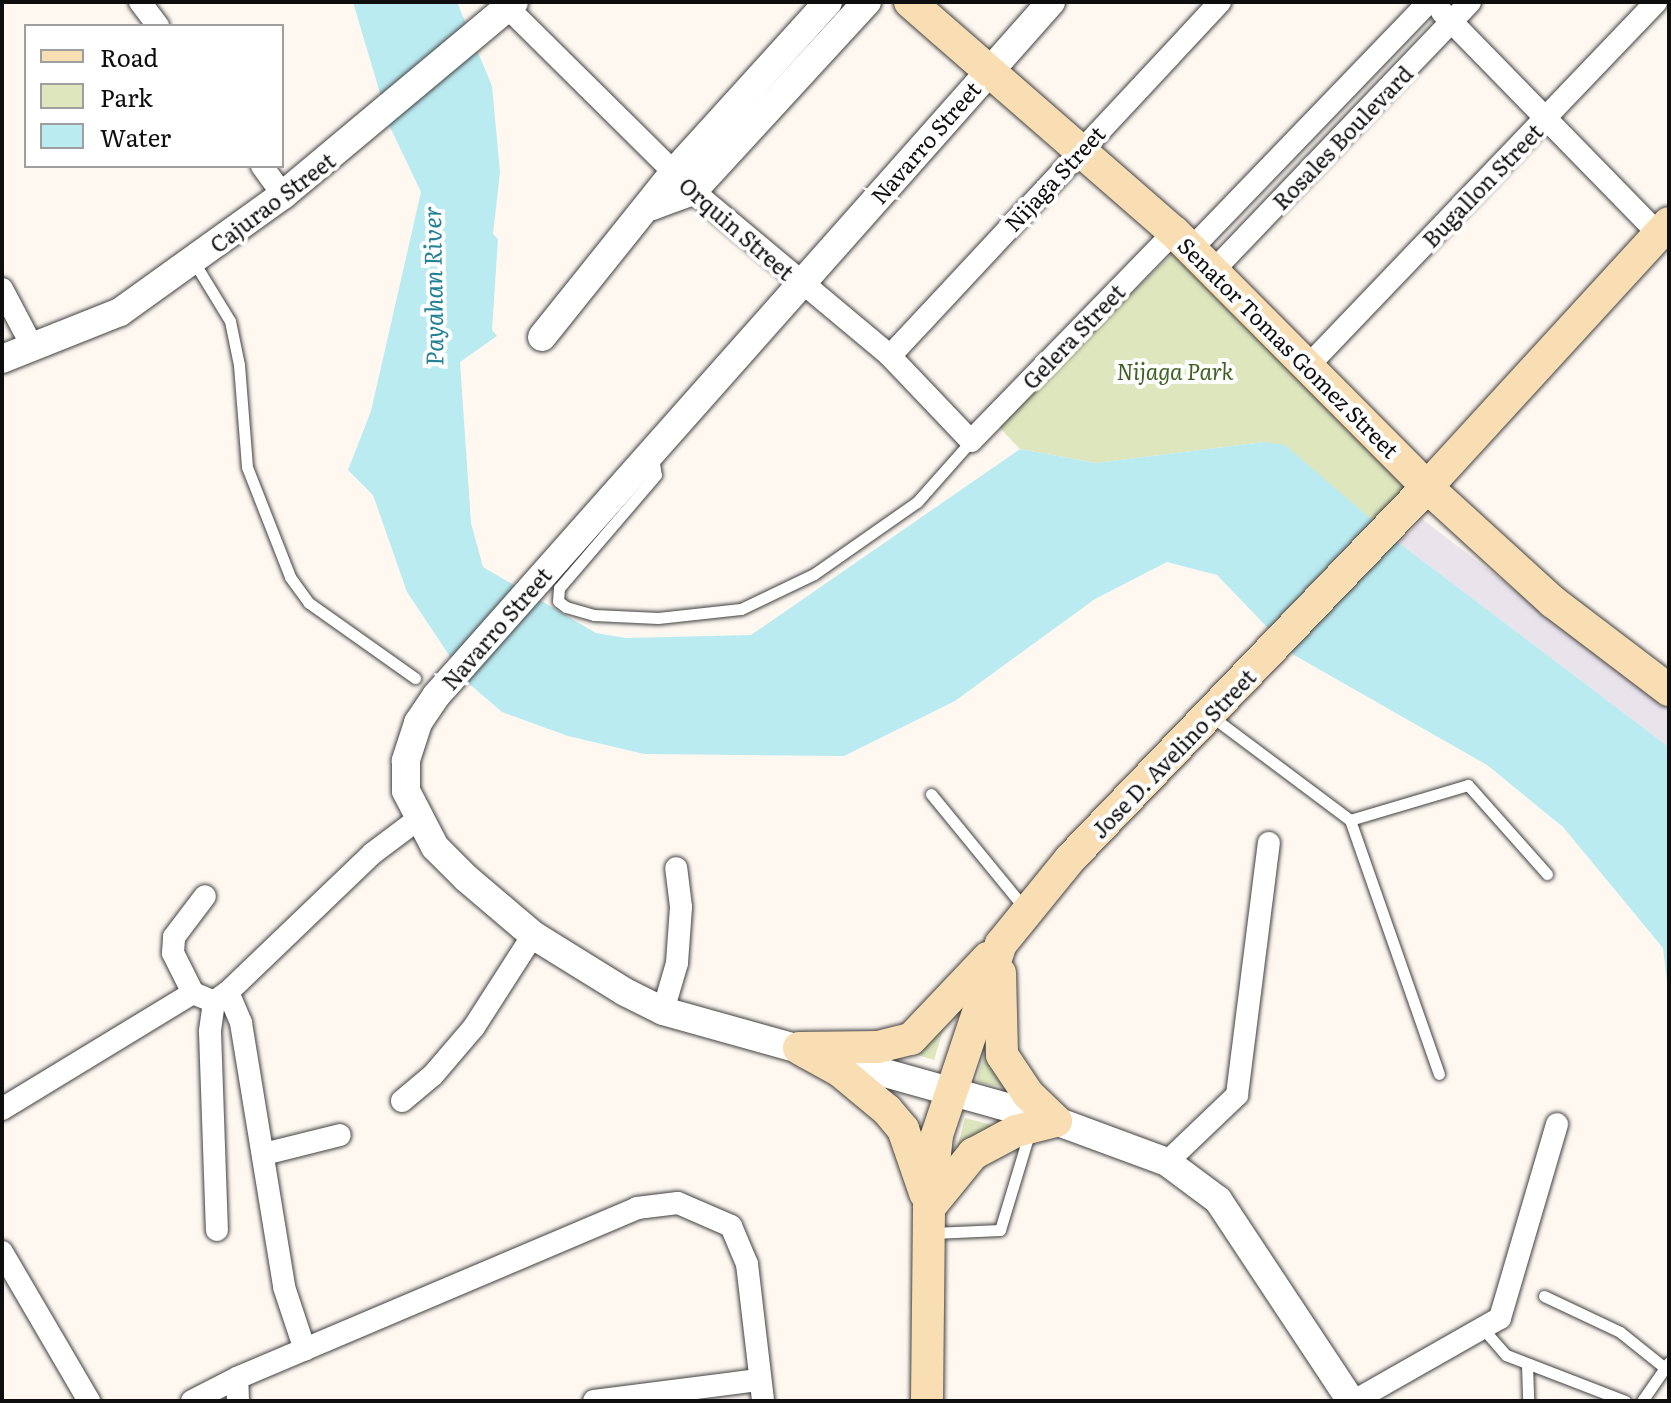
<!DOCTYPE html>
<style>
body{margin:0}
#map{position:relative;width:1671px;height:1403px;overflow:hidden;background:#fef8f1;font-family:Literata,serif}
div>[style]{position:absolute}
.industrial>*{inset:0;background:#e9e3ec}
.green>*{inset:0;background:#dde6bd}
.water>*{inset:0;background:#baebf1}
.roads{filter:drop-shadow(0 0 2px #414141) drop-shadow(0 0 2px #414141)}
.service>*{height:11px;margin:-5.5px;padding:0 5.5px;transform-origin:5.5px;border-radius:5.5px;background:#fff}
.minor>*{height:22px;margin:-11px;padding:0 11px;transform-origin:11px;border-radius:11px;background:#fff}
.tertiary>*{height:28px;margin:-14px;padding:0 14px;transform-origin:14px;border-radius:14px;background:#fff}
.secondary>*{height:32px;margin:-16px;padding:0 16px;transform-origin:16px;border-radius:16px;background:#f8deb2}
span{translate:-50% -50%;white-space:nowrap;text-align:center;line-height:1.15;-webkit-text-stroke:8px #fff;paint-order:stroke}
.street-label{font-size:22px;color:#0e0e0e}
.park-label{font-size:22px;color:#406124;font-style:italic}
.water-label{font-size:24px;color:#228195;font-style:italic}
.frame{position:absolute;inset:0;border:4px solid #0e0e0e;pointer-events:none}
.legend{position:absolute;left:24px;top:24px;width:260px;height:144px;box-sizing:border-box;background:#fff;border:2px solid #9f9f9f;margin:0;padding:10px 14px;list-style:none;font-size:24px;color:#0e0e0e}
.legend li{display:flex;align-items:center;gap:16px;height:40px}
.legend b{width:40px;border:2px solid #9f9f9f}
</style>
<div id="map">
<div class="industrial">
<div style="clip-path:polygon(1422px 519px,1669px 708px,1669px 747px,1399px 543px)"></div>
</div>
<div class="green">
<div style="clip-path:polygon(1176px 250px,1410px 484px,1376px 523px,1264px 442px,1096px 463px,1020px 449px,998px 426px)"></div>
<div style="clip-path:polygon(944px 1027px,934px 1060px,905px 1051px)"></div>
<div style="clip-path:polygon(990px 1038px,1004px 1087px,976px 1082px)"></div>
<div style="clip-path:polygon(965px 1118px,992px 1125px,956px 1153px)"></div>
</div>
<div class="water">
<div style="clip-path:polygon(353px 2px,457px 2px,492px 86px,500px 172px,493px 234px,498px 239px,492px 330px,497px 336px,460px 362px,471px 523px,483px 567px,596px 633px,626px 638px,751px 635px,1020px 449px,1096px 463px,1264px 442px,1285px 445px,1399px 543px,1669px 747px,1669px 998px,1663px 948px,1563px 827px,1487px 765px,1294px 655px,1217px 575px,1167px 562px,1095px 599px,955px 701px,844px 756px,644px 754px,568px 736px,502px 712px,467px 682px,407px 592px,373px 495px,348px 470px,371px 411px,421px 192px,390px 127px)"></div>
</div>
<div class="roads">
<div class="service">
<div style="left:194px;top:262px;width:69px;rotate:58.6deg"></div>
<div style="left:230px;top:321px;width:45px;rotate:78.4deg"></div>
<div style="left:239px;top:365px;width:102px;rotate:85.5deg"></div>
<div style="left:247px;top:467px;width:118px;rotate:68.6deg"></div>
<div style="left:290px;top:577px;width:32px;rotate:54deg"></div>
<div style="left:309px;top:603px;width:130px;rotate:35.3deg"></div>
<div style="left:653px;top:457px;width:18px;rotate:81deg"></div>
<div style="left:656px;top:475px;width:149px;rotate:130.6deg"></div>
<div style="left:559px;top:588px;width:13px;rotate:94deg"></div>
<div style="left:558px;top:601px;width:10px;rotate:37deg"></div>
<div style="left:566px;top:607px;width:29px;rotate:16deg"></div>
<div style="left:594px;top:615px;width:64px;rotate:2.7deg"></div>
<div style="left:658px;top:618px;width:83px;rotate:-6.2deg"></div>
<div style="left:741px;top:609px;width:81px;rotate:-25.6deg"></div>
<div style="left:814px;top:574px;width:126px;rotate:-35deg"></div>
<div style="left:917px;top:502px;width:81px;rotate:-48.5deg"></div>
<div style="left:1211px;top:716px;width:174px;rotate:36.8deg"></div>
<div style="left:1350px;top:820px;width:269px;rotate:70.7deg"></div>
<div style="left:931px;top:794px;width:150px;rotate:50.7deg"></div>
<div style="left:1350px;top:820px;width:123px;rotate:-16.5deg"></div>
<div style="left:1468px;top:785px;width:119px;rotate:48.4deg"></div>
<div style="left:933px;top:1233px;width:67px;rotate:-2.6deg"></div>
<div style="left:1000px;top:1230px;width:100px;rotate:-73.2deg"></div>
<div style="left:1544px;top:1296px;width:84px;rotate:25.3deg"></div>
<div style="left:1620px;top:1332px;width:58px;rotate:38.7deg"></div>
<div style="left:1485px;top:1331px;width:32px;rotate:49deg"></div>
<div style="left:1506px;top:1355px;width:128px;rotate:21.1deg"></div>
<div style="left:1527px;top:1365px;width:36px;rotate:88deg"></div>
<div style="left:1642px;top:1401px;width:47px;rotate:-55.3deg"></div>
</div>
<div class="minor">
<div style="left:140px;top:2px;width:30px;rotate:53deg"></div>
<div style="left:508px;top:8px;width:260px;rotate:44.7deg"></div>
<div style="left:693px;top:191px;width:257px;rotate:39.9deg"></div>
<div style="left:890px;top:356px;width:117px;rotate:46.4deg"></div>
<div style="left:971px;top:441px;width:291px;rotate:-45.8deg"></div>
<div style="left:1442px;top:12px;width:310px;rotate:45.7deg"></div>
<div style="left:262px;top:166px;width:36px;rotate:54deg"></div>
<div style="left:1192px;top:248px;width:342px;rotate:-46.1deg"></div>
<div style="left:1213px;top:271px;width:372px;rotate:-46.3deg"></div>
<div style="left:2px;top:289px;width:64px;rotate:62.2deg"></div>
<div style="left:890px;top:356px;width:484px;rotate:-47deg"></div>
<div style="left:1307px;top:367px;width:505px;rotate:-46.28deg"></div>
<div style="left:228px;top:992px;width:34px;rotate:67deg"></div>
<div style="left:241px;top:1023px;width:267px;rotate:80.7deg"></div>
<div style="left:284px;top:1287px;width:66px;rotate:71.6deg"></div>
<div style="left:193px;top:993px;width:23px;rotate:23deg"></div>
<div style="left:214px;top:1002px;width:17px;rotate:-36deg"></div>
<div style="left:228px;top:992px;width:201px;rotate:-43.8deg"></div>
<div style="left:373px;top:853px;width:55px;rotate:-36.9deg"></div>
<div style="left:214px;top:1002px;width:30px;rotate:98deg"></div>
<div style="left:210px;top:1032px;width:198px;rotate:88deg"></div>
<div style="left:663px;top:1011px;width:50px;rotate:-73.7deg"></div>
<div style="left:677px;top:963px;width:56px;rotate:-85.9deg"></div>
<div style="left:681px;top:907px;width:39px;rotate:-97deg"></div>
<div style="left:402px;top:1101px;width:40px;rotate:-40deg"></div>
<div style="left:433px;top:1075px;width:63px;rotate:-49.5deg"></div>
<div style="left:474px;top:1027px;width:109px;rotate:-57.3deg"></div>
<div style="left:2px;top:1109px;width:223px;rotate:-31.3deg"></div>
<div style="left:193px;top:993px;width:45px;rotate:-116.6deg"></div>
<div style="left:173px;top:953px;width:16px;rotate:-86deg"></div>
<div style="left:174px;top:937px;width:51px;rotate:-52.9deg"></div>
<div style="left:264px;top:1154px;width:78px;rotate:-14deg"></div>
<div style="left:1167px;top:1162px;width:97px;rotate:-43.7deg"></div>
<div style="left:1237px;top:1095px;width:254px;rotate:-82.8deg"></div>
<div style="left:2px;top:1252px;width:173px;rotate:59.7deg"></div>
<div style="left:192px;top:1401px;width:51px;rotate:-27.1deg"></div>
<div style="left:238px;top:1401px;width:23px;rotate:-92deg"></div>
<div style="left:237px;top:1378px;width:435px;rotate:-23deg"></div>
<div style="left:637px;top:1208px;width:41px;rotate:-7deg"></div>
<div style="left:678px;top:1203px;width:58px;rotate:23.5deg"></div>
<div style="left:731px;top:1226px;width:41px;rotate:67.2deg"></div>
<div style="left:747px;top:1264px;width:138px;rotate:83.3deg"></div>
<div style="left:594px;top:1401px;width:165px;rotate:-7.3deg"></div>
<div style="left:1354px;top:1401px;width:168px;rotate:-29.6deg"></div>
<div style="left:1500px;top:1318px;width:202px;rotate:-73.6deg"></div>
</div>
<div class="tertiary">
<div style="left:1051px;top:2px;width:927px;rotate:131.55deg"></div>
<div style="left:436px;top:696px;width:32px;rotate:124deg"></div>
<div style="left:418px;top:723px;width:40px;rotate:108deg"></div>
<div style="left:406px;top:761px;width:30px;rotate:90deg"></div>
<div style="left:406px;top:791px;width:63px;rotate:62.6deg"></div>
<div style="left:435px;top:847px;width:44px;rotate:45deg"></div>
<div style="left:466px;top:878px;width:88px;rotate:40.4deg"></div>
<div style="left:533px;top:935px;width:108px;rotate:31.8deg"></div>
<div style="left:625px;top:992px;width:42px;rotate:26.6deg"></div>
<div style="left:663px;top:1011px;width:408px;rotate:15.6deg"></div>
<div style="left:1056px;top:1121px;width:118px;rotate:20.3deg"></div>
<div style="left:1167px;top:1162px;width:64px;rotate:36.7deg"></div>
<div style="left:1218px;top:1200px;width:241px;rotate:56.5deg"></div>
<div style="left:652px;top:206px;width:44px;rotate:-20.1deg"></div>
<div style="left:693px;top:191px;width:257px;rotate:-47.4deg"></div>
<div style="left:542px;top:337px;width:211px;rotate:-51.3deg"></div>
<div style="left:674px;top:172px;width:229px;rotate:-47.8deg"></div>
<div style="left:2px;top:359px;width:127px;rotate:-21.7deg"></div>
<div style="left:120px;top:312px;width:201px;rotate:-35.7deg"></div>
<div style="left:283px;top:195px;width:301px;rotate:-39.9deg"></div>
</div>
<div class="secondary">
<div style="left:910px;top:2px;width:350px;rotate:41.1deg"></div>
<div style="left:1174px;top:232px;width:359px;rotate:45.2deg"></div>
<div style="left:1427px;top:487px;width:171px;rotate:42.4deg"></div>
<div style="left:1553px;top:602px;width:146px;rotate:37.2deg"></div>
<div style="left:1000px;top:973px;width:82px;rotate:88.6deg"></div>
<div style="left:1002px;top:1055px;width:47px;rotate:56.3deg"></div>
<div style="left:1028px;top:1094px;width:39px;rotate:44deg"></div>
<div style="left:799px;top:1048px;width:79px;rotate:-0.7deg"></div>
<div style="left:878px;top:1047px;width:34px;rotate:-14deg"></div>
<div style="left:911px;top:1039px;width:112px;rotate:-46.5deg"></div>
<div style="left:802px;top:1050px;width:43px;rotate:28.9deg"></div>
<div style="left:840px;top:1071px;width:61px;rotate:39.7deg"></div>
<div style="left:887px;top:1110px;width:25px;rotate:50deg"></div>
<div style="left:903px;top:1129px;width:68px;rotate:71deg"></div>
<div style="left:929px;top:1208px;width:70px;rotate:-50.8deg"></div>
<div style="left:973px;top:1154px;width:49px;rotate:-28.1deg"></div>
<div style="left:1016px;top:1131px;width:41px;rotate:-14deg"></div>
<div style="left:927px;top:1401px;width:193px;rotate:-89.4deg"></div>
<div style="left:929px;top:1208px;width:73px;rotate:-83.7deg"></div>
<div style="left:937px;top:1135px;width:201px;rotate:-71.5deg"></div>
<div style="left:1001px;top:944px;width:109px;rotate:-50.9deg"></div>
<div style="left:1070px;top:859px;width:516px;rotate:-46.18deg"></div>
<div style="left:1427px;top:487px;width:358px;rotate:-47.5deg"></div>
</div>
</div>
<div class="street-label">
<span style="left:1342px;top:137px;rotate:-46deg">Rosales Boulevard</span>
<span style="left:925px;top:142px;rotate:-49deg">Navarro Street</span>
<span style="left:1054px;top:178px;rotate:-47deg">Nijaga Street</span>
<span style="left:1482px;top:185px;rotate:-46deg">Bugallon Street</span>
<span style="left:272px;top:202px;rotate:-37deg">Cajurao Street</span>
<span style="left:737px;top:228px;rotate:41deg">Orquin Street</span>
<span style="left:1073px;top:336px;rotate:-46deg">Gelera Street</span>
<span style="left:1289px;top:347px;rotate:45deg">Senator Tomas Gomez Street</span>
<span style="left:496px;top:628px;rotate:-49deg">Navarro Street</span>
<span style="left:1173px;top:753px;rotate:-46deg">Jose D. Avelino Street</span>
</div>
<div class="park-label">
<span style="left:1175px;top:371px">Nijaga Park</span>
</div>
<div class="water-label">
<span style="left:432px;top:286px;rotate:-91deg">Payahan River</span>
</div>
<div class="frame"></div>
<ul class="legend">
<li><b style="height:10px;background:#f8deb2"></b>Road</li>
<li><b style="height:22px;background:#dde6bd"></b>Park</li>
<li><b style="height:22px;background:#baebf1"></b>Water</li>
</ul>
</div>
